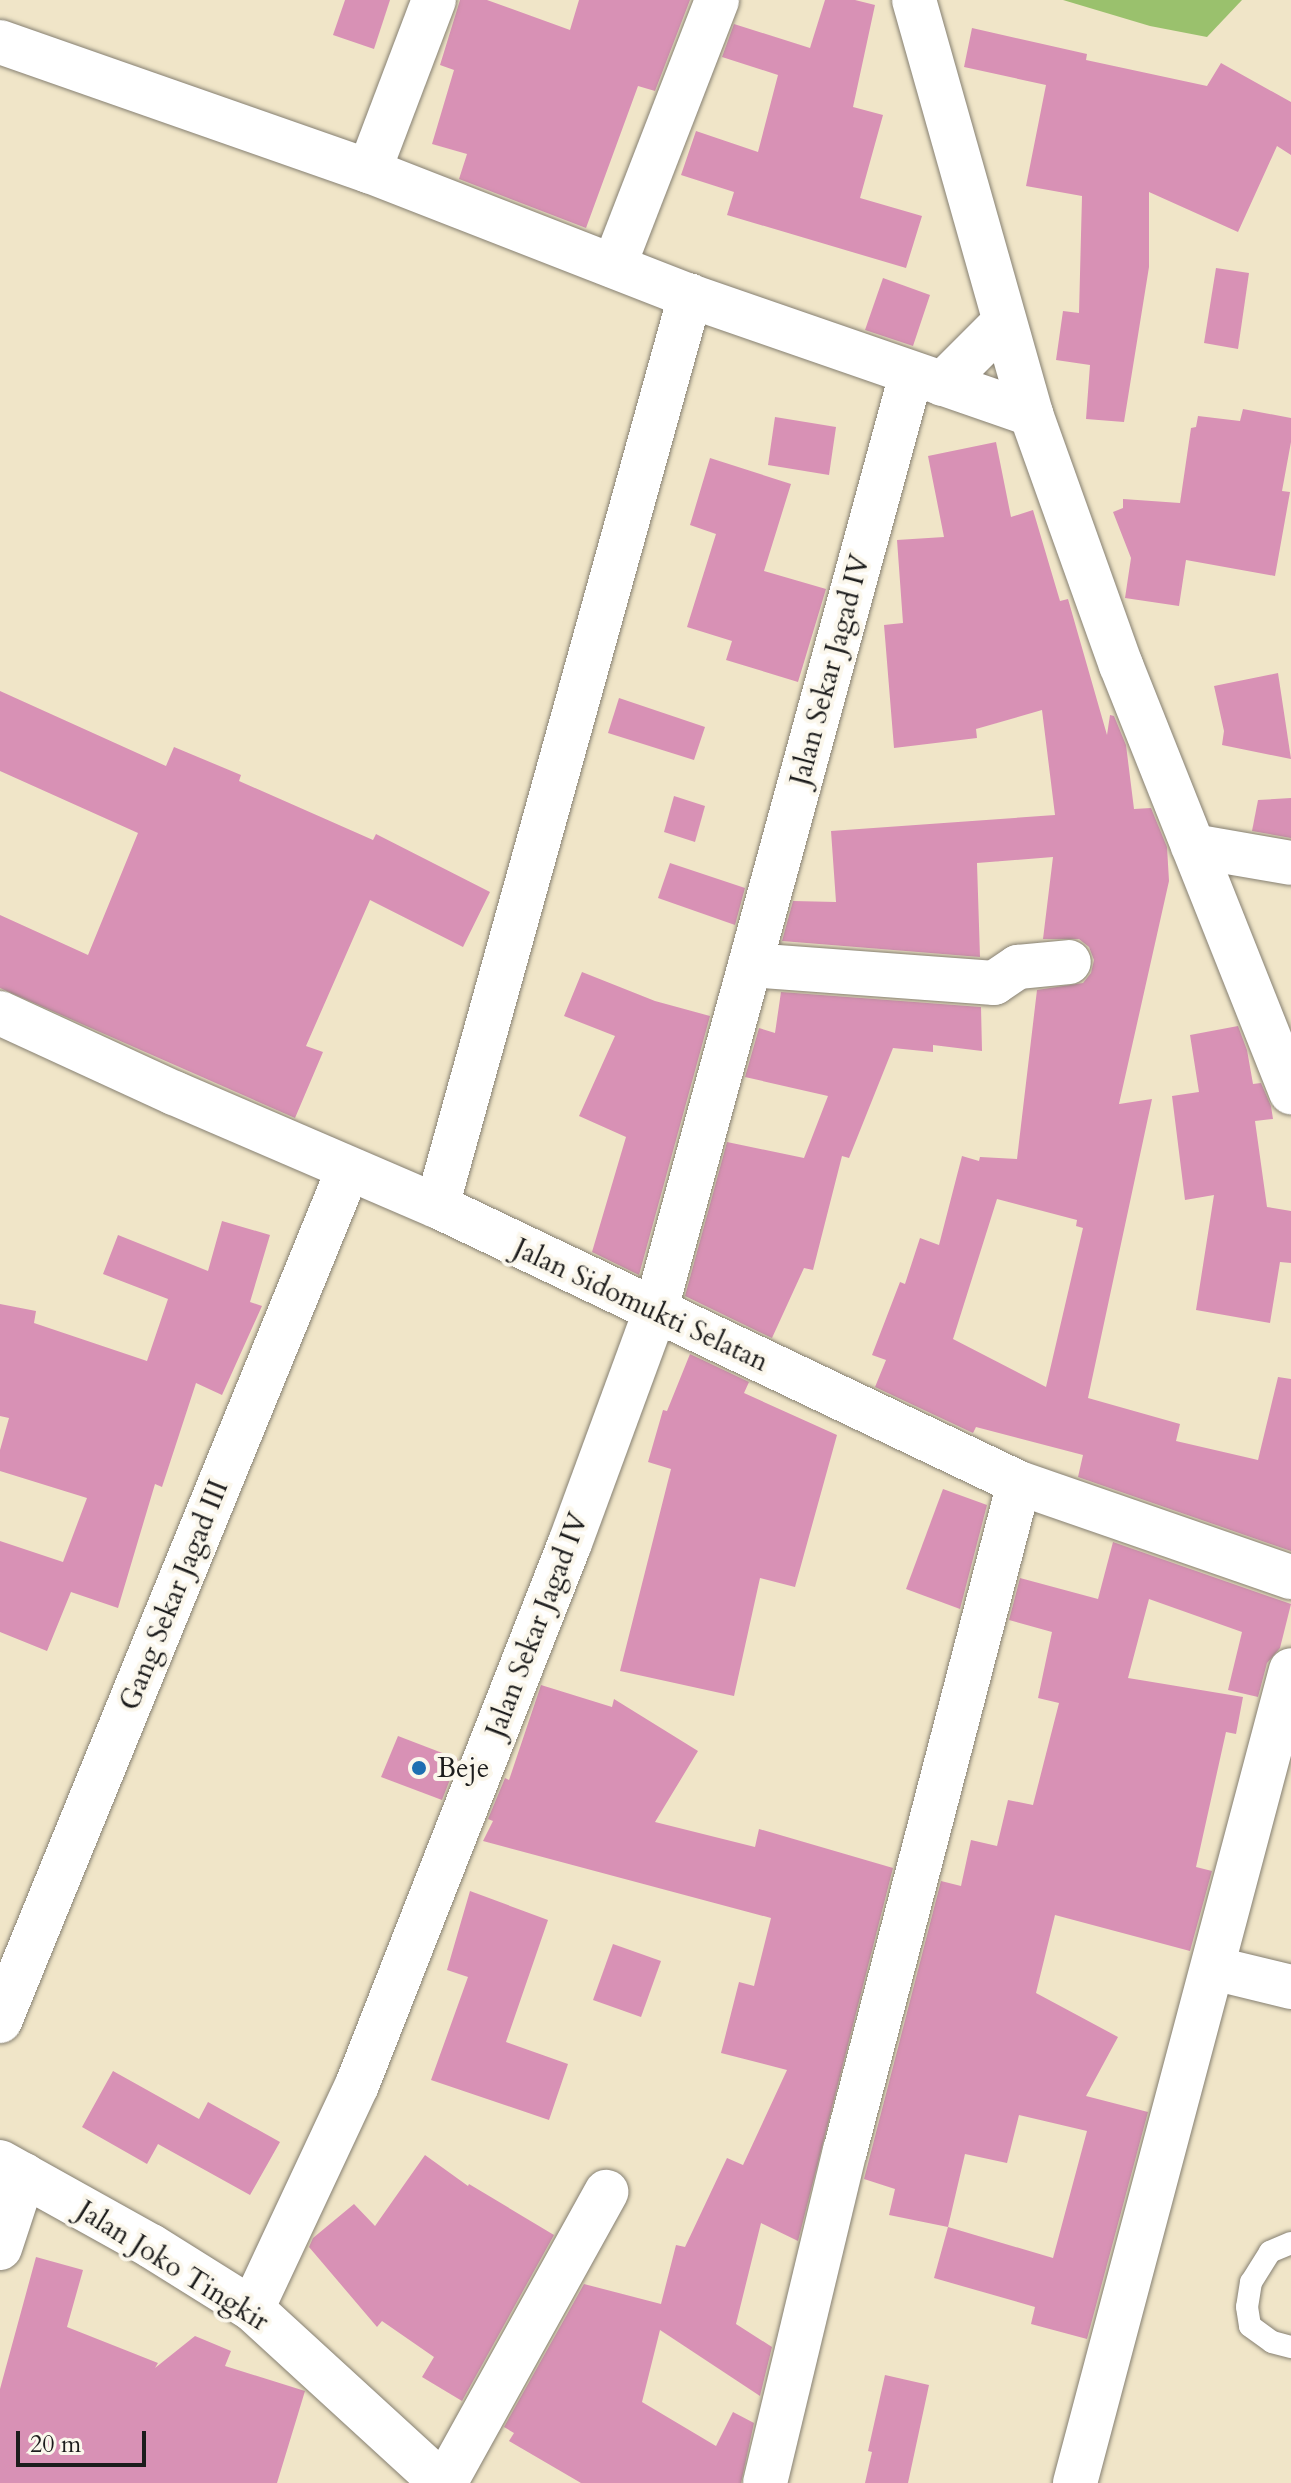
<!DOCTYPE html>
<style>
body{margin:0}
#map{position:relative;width:1291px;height:2483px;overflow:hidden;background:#f0e5c8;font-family:Cardo,serif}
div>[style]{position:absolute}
.green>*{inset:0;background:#9ac16d}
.building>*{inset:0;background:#d891b5}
.roads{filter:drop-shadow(0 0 2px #868072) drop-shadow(0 0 2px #868072)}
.service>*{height:22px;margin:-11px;padding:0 11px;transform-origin:11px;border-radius:11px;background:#fff}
.minor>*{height:44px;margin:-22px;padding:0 22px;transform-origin:22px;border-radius:22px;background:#fff}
.tertiary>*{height:44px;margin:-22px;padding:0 22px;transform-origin:22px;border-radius:22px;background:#fff}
.secondary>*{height:44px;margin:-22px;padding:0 22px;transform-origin:22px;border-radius:22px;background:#fff}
.dots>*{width:22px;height:22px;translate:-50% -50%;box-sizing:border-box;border:4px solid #fbf7ec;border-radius:50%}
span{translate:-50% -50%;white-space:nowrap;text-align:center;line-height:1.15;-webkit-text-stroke:8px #fbf7ec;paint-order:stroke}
.street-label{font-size:28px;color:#1c1c1c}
.poi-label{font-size:28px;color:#1c1c1c}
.left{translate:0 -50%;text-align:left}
.scale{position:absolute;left:16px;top:2431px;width:130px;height:36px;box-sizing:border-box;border:4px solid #1c1c1c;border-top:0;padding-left:10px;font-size:24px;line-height:28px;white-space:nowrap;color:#1c1c1c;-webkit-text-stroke:6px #fbf7ec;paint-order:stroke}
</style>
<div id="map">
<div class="green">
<div style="clip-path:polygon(1063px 0,1242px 0,1207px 37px,1150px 26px)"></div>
</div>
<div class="building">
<div style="clip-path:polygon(345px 0,390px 0,374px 49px,333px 35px)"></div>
<div style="clip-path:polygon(460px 0,487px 0,570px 30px,579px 0,690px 0,655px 91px,638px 86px,586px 228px,459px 179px,467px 154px,432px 144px,454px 70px,440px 65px)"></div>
<div style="clip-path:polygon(825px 0,855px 0,875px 5px,853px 107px,883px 115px,860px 198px,922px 216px,906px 268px,727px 215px,734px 192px,681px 175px,696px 131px,758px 152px,778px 75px,722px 57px,734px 24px,810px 48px)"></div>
<div style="clip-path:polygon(972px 28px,1087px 54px,1086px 60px,1207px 86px,1221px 63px,1291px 102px,1291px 155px,1277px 146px,1238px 232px,1149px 192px,1149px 267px,1124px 422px,1086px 419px,1090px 365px,1056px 360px,1063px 311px,1079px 313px,1082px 196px,1026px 186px,1046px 85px,964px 67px)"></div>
<div style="clip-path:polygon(1216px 268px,1249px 273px,1238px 349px,1204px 343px)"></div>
<div style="clip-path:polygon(883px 278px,930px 295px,913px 346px,865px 330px)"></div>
<div style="clip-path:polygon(1243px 409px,1291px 418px,1291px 442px,1282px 491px,1290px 492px,1275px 576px,1186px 560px,1179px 606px,1125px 598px,1131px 558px,1113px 512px,1123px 508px,1123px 499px,1180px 503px,1191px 428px,1196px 427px,1198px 416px,1240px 421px)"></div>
<div style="clip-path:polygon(775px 417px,836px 427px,829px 475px,768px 465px)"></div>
<div style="clip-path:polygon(evenodd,996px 442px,1011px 517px,1033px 510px,1060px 601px,1068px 599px,1107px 735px,1110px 715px,1114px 716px,1126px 745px,1134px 809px,1151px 808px,1167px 847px,1169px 881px,1119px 1104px,1152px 1099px,1088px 1398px,1180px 1424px,1176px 1441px,1258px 1460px,1278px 1377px,1291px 1379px,1291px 1551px,1078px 1477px,1083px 1455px,976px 1427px,973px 1433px,875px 1387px,886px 1360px,872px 1355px,900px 1282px,905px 1284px,920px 1238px,939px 1245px,962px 1156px,979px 1161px,980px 1157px,1017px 1159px,1037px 990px,1083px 983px,1091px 973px,1094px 960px,1089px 947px,1079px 939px,1043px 939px,1053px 857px,977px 863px,980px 957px,782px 941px,793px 901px,836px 902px,831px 831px,1055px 815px,1042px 710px,976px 729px,977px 738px,894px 748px,884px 625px,903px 623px,897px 540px,944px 537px,928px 456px,996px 442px,997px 1199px,1077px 1220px,1076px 1226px,1083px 1228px,1046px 1387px,953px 1339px,997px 1199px)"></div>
<div style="clip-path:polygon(710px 458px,791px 484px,764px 571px,826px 589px,798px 682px,726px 660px,732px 641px,687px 627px,716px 534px,690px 525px)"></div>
<div style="clip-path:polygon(1278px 673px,1291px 759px,1222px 745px,1224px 731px,1214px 686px)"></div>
<div style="clip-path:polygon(0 691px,166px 766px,174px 747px,241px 775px,239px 781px,373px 840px,376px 834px,490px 892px,463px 947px,370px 900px,306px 1046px,323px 1052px,295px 1118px,0 988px,0 915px,88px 955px,138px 833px,0 771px)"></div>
<div style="clip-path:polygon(619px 698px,705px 727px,694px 760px,608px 733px)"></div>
<div style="clip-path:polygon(674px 796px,705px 806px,695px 842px,664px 832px)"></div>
<div style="clip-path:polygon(1291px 798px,1291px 838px,1252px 831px,1258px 800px)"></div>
<div style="clip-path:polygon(670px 863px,745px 888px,735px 925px,658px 898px)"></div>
<div style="clip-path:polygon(582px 972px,655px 1001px,710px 1016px,639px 1275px,592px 1252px,626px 1137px,579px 1116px,615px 1036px,564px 1016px)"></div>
<div style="clip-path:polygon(781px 992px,981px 1007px,982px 1051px,933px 1045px,933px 1052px,893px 1048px,849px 1158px,842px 1156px,813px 1270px,804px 1268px,772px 1338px,685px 1296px,727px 1142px,804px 1158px,828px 1096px,745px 1077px,759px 1028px,775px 1033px)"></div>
<div style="clip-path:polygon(1238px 1026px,1247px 1050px,1253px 1084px,1261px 1083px,1271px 1106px,1273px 1119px,1255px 1121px,1267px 1207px,1291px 1211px,1291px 1263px,1280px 1262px,1270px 1323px,1196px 1310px,1214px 1195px,1185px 1200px,1172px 1096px,1199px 1092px,1190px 1035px)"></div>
<div style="clip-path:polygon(222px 1221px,270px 1235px,250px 1302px,262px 1306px,222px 1395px,196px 1383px,162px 1487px,155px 1484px,118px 1608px,71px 1592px,47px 1651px,0 1632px,0 1541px,63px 1562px,87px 1498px,0 1471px,0 1450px,9px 1418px,0 1416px,0 1304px,36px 1311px,34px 1323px,147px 1361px,168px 1299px,103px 1274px,118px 1235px,208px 1271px)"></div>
<div style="clip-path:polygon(690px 1354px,749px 1382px,744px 1393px,837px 1435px,795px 1587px,760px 1578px,734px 1696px,620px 1671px,671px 1469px,648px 1462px,663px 1410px,667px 1411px)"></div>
<div style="clip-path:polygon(943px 1489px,987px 1505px,960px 1609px,906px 1589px)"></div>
<div style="clip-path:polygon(evenodd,1113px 1542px,1291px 1604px,1280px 1648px,1267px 1663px,1258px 1697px,1228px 1690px,1242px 1632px,1149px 1599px,1128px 1678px,1243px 1697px,1236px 1734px,1226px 1732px,1196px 1867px,1212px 1871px,1190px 1951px,1055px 1915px,1036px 1993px,1118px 2037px,1086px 2096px,1148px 2112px,1087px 2339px,1031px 2324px,1035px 2307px,934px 2278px,948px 2227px,889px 2215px,895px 2189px,864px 2179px,941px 1881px,961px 1886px,971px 1840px,997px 1846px,1008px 1800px,1033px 1805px,1059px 1703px,1038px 1698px,1052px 1632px,1009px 1620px,1020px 1578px,1098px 1599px,1113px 1542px,1019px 2115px,1087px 2131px,1053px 2258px,948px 2227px,965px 2154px,1007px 2163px,1019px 2115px)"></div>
<div style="clip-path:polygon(541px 1685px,612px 1707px,614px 1699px,698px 1751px,655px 1822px,755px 1847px,759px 1829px,893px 1868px,798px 2241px,761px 2223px,736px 2324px,772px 2347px,760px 2396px,660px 2330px,642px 2402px,716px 2446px,733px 2412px,754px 2423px,741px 2483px,581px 2483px,509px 2441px,514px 2433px,504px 2427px,584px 2284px,661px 2304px,676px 2245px,685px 2247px,727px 2158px,743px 2165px,787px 2070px,721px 2053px,739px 1982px,754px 1986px,771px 1918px,483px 1841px,493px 1821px,488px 1819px,505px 1778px,509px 1780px)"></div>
<div style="clip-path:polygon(398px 1736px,458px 1759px,442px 1800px,381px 1777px)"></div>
<div style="clip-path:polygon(470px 1891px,548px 1920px,506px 2042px,568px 2064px,549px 2120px,431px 2080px,468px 1977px,447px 1970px)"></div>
<div style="clip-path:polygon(613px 1944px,661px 1961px,641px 2017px,593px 2000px)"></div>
<div style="clip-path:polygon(113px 2071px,199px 2119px,208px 2102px,280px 2142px,250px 2195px,158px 2144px,147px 2164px,82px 2127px)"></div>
<div style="clip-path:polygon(425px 2155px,468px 2186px,469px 2184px,554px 2235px,462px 2401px,422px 2377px,434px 2357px,382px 2321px,377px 2327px,309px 2247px,313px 2238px,354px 2204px,375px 2226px)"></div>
<div style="clip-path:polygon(36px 2257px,83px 2270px,67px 2327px,158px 2363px,155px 2368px,195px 2336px,231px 2351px,225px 2366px,305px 2391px,277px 2483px,0 2483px,0 2389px)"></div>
<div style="clip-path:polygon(885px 2375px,929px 2385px,908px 2483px,865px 2483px,872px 2452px,868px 2451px)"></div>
</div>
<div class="roads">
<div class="service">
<div style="left:1291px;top:2243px;width:23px;rotate:157deg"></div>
<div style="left:1270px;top:2252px;width:36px;rotate:122deg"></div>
<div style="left:1251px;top:2282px;width:25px;rotate:99deg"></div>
<div style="left:1247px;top:2307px;width:19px;rotate:81deg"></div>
<div style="left:1250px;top:2326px;width:27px;rotate:36deg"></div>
<div style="left:1272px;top:2342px;width:20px;rotate:15deg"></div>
</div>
<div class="minor">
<div style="left:0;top:42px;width:391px;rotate:19.3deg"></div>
<div style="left:369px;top:171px;width:344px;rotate:21.3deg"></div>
<div style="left:690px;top:296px;width:361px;rotate:19.1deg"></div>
<div style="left:369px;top:171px;width:183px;rotate:-69.2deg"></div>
<div style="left:614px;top:266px;width:285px;rotate:-68.8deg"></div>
<div style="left:942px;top:384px;width:88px;rotate:-45deg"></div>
<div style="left:1193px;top:846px;width:99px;rotate:9.8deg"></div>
<div style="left:750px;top:965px;width:245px;rotate:4.2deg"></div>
<div style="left:994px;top:983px;width:29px;rotate:-34deg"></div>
<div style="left:1018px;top:967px;width:51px;rotate:-5.6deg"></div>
<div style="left:0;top:1013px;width:192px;rotate:24.7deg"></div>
<div style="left:174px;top:1093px;width:286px;rotate:23.3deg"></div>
<div style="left:437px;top:1206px;width:645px;rotate:25.45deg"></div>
<div style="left:1019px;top:1483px;width:288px;rotate:19.1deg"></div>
<div style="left:437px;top:1206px;width:945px;rotate:-74.46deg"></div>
<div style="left:1213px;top:1968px;width:80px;rotate:13.7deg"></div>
<div style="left:0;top:2021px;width:919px;rotate:-67.76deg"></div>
<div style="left:0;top:2248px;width:77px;rotate:-71.8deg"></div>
<div style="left:252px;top:2309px;width:247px;rotate:-64.9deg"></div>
<div style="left:357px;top:2085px;width:582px;rotate:-68.55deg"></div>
<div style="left:570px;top:1543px;width:249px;rotate:-69.8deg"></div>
<div style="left:656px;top:1309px;width:968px;rotate:-74.73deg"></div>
<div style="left:445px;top:2483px;width:333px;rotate:-61deg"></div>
<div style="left:765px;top:2483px;width:342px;rotate:-76.5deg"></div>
<div style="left:845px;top:2151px;width:690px;rotate:-75.4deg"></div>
</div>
<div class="tertiary">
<div style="left:1075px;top:2483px;width:841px;rotate:-75.12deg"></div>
</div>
<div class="secondary">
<div style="left:914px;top:0;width:430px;rotate:74.2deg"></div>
<div style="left:1031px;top:414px;width:267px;rotate:70.3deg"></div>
<div style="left:1121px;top:665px;width:460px;rotate:68.3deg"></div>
<div style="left:0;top:2162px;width:173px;rotate:29.1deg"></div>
<div style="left:151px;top:2246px;width:119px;rotate:32deg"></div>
<div style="left:252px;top:2309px;width:258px;rotate:42.5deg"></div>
</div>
</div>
<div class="dots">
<div style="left:419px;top:1768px;background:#1f6fb2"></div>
</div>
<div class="street-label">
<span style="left:830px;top:670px;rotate:-75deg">Jalan Sekar Jagad IV</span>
<span style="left:641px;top:1305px;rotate:25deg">Jalan Sidomukti Selatan</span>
<span style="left:174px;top:1595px;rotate:-68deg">Gang Sekar Jagad III</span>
<span style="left:537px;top:1625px;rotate:-69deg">Jalan Sekar Jagad IV</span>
<span style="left:173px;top:2266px;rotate:32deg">Jalan Joko Tingkir</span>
</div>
<div class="poi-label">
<span class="left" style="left:437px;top:1768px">Beje</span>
</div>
<div class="scale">20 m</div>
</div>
